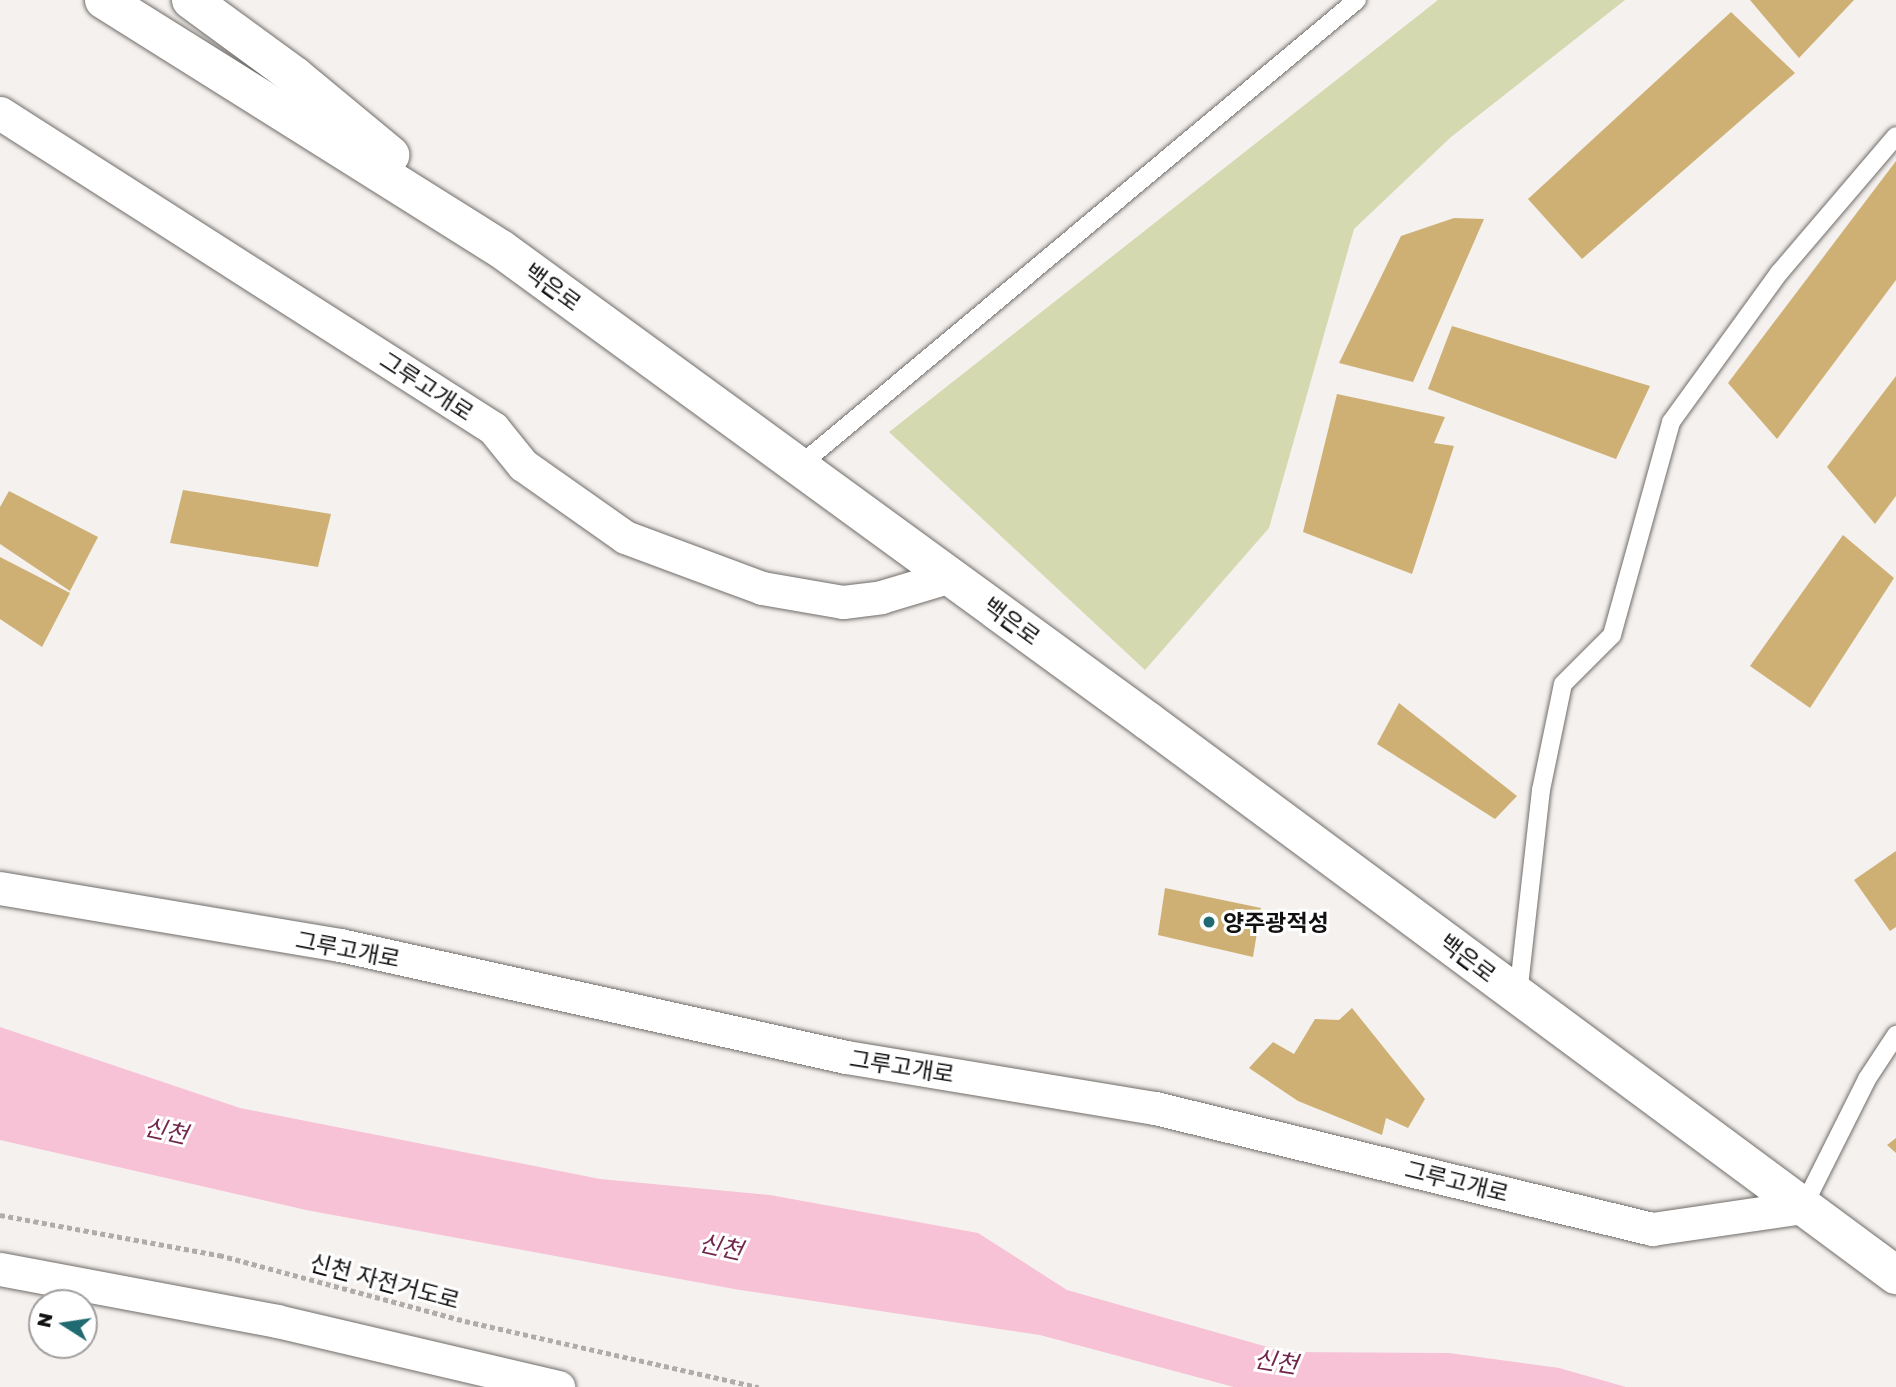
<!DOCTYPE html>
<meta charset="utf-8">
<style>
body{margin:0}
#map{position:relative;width:1896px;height:1387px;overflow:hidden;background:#f5f1ee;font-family:"Golos Text","Noto Sans KR",sans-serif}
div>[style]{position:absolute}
.green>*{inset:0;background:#d4d9b0}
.water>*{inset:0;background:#f7c1d6}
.building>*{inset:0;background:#ceb075}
.path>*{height:4.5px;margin-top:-2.25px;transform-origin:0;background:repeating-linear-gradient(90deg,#afacaa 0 5px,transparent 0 8.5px)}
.roads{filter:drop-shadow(0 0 2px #706d6a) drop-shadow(0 0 2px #706d6a)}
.service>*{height:18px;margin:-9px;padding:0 9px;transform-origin:9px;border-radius:9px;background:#fff}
.minor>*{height:33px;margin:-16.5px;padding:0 16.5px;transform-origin:16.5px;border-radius:16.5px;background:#fff}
.secondary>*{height:38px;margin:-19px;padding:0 19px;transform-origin:19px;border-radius:19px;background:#fff}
.dots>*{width:19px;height:19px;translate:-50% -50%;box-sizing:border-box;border:4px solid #fff;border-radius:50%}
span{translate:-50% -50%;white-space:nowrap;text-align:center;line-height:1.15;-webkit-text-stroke:6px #fff;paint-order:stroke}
.street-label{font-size:23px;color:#121010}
.poi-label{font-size:23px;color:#121010;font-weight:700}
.left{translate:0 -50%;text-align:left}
.water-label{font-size:24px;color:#72264b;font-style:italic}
.north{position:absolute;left:28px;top:1289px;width:70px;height:70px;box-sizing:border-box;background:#fff;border:2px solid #a09f9f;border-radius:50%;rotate:282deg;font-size:19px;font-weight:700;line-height:28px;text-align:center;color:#121010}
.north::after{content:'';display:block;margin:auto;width:24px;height:32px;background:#1f6b71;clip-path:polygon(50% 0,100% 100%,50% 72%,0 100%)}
</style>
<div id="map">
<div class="green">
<div style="clip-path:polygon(1438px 0,1625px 0,1451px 137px,1354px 229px,1269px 528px,1145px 670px,889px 432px)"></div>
</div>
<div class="water">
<div style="clip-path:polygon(0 1027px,240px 1108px,600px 1179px,770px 1195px,978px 1233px,1067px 1290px,1285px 1352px,1449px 1353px,1559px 1368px,1626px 1387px,1234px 1387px,1040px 1335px,734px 1289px,306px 1210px,0 1140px)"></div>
</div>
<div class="building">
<div style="clip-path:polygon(1750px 0,1854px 0,1799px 58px)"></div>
<div style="clip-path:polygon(1731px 12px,1795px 73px,1582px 259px,1528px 199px)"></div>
<div style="clip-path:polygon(1896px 161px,1896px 280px,1777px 439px,1728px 383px)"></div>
<div style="clip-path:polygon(1454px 218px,1484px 219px,1413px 382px,1339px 363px,1401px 236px)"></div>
<div style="clip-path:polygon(1452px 326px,1650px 386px,1616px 459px,1428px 389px)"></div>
<div style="clip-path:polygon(1896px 376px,1896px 496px,1875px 524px,1827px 467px)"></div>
<div style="clip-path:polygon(1337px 394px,1445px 417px,1434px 443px,1454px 446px,1412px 574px,1303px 532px)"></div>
<div style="clip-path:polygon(183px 490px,331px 514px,318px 567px,170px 543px)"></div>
<div style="clip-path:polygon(9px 491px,98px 537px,70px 591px,0 544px,0 507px)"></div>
<div style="clip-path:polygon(1843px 535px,1894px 578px,1810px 708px,1750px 666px)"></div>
<div style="clip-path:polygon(0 557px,70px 593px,42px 647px,0 619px)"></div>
<div style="clip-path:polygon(1399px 703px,1517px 796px,1495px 819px,1377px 744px)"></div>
<div style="clip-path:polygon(1896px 851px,1896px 927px,1890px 931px,1854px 880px)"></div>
<div style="clip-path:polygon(1165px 888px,1261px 908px,1253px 957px,1158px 935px)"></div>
<div style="clip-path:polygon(1352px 1008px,1425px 1099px,1408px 1128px,1386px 1118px,1382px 1135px,1298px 1101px,1249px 1068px,1273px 1042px,1294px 1054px,1315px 1019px,1339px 1020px)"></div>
<div style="clip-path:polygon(1896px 1138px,1896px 1153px,1887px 1145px)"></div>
</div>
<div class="path">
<div style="left:0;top:1215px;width:223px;rotate:10.4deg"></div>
<div style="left:219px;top:1255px;width:255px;rotate:15deg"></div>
<div style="left:465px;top:1321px;width:301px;rotate:12.7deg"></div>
</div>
<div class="roads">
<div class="service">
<div style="left:799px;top:466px;width:727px;rotate:-39.87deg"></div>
<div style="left:1518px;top:995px;width:206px;rotate:-83.6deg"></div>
<div style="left:1541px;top:790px;width:108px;rotate:-78.3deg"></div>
<div style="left:1563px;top:684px;width:69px;rotate:-45deg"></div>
<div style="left:1612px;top:635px;width:221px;rotate:-74.5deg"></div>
<div style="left:1671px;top:422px;width:184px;rotate:-54.1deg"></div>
<div style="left:1779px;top:273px;width:180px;rotate:-49.5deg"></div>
<div style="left:1803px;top:1207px;width:143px;rotate:-63.4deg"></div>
<div style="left:1867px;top:1079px;width:53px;rotate:-56.6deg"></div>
</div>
<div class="minor">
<div style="left:0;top:113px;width:585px;rotate:32.58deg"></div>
<div style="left:493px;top:428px;width:48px;rotate:51deg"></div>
<div style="left:523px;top:465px;width:125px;rotate:35.2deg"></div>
<div style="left:625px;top:537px;width:146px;rotate:20.4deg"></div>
<div style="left:762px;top:588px;width:82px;rotate:9.8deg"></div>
<div style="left:843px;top:602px;width:38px;rotate:-7deg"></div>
<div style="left:881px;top:597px;width:73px;rotate:-16.7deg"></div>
<div style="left:0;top:888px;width:345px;rotate:9.5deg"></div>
<div style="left:340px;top:945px;width:518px;rotate:12.48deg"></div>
<div style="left:846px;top:1057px;width:313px;rotate:9.4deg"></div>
<div style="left:1155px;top:1108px;width:512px;rotate:13.68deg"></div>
<div style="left:1652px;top:1229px;width:153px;rotate:-8.3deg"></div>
<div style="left:0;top:1269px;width:282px;rotate:10.6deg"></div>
<div style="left:277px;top:1321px;width:289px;rotate:13.2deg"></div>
</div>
<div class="secondary">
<div style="left:104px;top:0;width:469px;rotate:32.1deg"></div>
<div style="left:501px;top:249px;width:801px;rotate:36.11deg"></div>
<div style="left:1148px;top:721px;width:931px;rotate:36.53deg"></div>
<div style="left:191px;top:0;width:129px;rotate:36.2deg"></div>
<div style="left:295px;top:76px;width:124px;rotate:39.7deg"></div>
</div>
</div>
<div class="dots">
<div style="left:1209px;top:922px;background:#1f6b71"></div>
</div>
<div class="street-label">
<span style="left:553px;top:287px;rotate:36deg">백은로</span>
<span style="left:427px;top:386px;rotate:33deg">그루고개로</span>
<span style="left:1012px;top:621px;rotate:36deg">백은로</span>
<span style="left:348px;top:949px;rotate:11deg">그루고개로</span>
<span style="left:1468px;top:958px;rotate:37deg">백은로</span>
<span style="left:902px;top:1066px;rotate:9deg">그루고개로</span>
<span style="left:1457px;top:1181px;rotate:14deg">그루고개로</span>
<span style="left:385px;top:1281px;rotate:15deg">신천 자전거도로</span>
</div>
<div class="poi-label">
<span class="left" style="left:1223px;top:922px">양주광적성</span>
</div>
<div class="water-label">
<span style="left:166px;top:1130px;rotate:12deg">신천</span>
<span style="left:721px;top:1246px;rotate:12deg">신천</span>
<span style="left:1276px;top:1361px;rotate:9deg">신천</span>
</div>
<div class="north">N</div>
</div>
